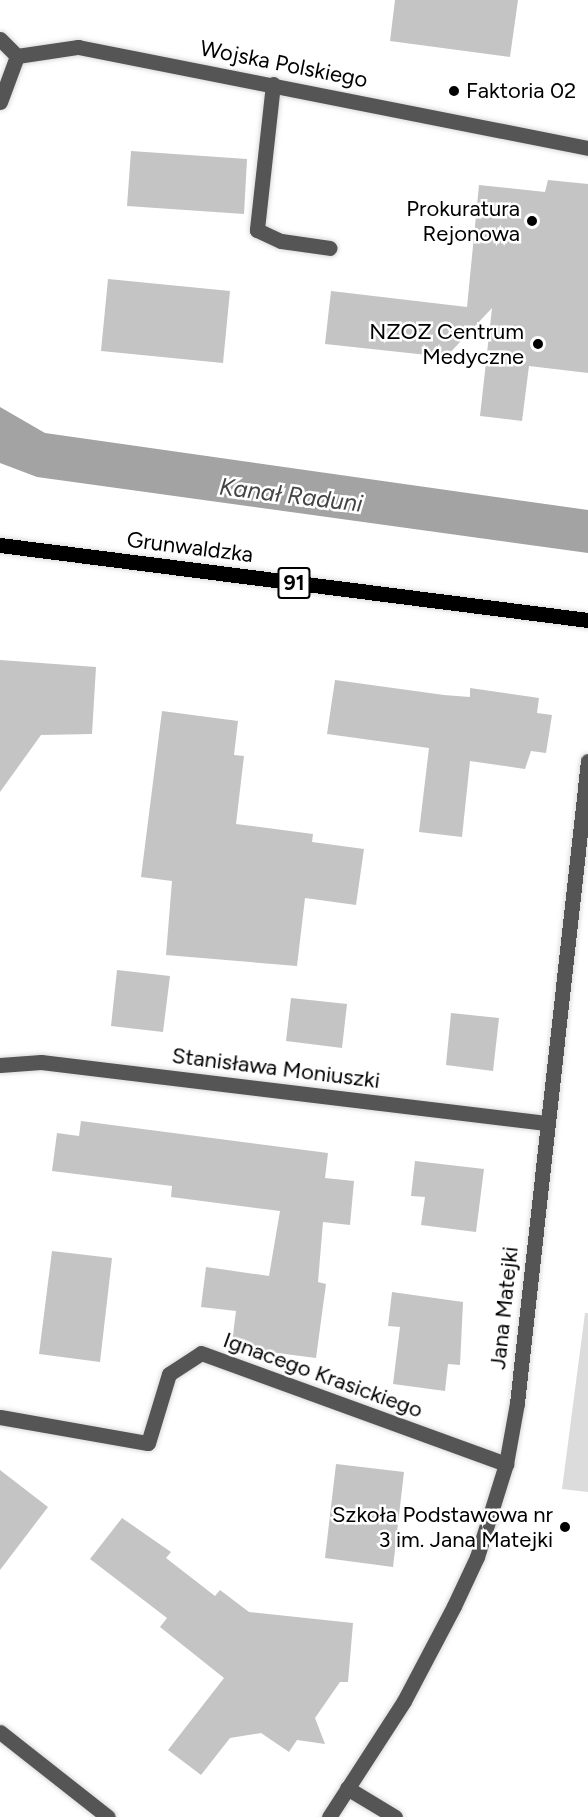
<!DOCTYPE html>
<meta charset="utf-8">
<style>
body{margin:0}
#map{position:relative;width:588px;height:1817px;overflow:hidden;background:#fff;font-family:Figtree,sans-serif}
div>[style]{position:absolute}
.green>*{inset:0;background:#dcdcdc}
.water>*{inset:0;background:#a3a3a3}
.building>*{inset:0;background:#c4c4c4}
.roads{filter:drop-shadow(0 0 2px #dbdbdb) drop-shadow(0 0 2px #dbdbdb)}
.minor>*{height:15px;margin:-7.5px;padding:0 7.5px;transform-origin:7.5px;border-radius:7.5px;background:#555}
.major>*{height:15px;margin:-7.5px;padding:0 7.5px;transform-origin:7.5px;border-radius:7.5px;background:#000}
.dots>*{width:16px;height:16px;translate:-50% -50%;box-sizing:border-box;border:3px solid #fff;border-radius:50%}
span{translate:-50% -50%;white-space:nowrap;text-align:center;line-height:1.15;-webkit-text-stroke:5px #fff;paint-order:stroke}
.shield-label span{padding:2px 4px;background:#fff;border:2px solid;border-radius:4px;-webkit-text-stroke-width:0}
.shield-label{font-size:21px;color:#000;font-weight:700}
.street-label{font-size:22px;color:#000}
.poi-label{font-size:22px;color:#000}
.left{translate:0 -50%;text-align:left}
.right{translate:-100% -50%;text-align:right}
.water-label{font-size:24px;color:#444;font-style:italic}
</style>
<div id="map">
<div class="green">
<div style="clip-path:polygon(585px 1313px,588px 1313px,588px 1492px,562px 1489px)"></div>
</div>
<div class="water">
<div style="clip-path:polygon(0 407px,45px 433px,588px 510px,588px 553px,37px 477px,0 463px)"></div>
</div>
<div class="building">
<div style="clip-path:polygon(395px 0,518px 0,510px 57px,390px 41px)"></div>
<div style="clip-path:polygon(131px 151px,247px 159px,244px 214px,127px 206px)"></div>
<div style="clip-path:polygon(548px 180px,588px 184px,588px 373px,529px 366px,522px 421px,480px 416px,492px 308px,446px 357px,325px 344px,331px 291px,467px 307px,479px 185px,545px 192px)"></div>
<div style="clip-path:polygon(108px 279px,230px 291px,223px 363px,101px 351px)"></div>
<div style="clip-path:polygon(0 660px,96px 667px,92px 734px,41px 735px,0 792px)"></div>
<div style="clip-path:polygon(335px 680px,444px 695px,470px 697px,470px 688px,539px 698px,537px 713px,552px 715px,546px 753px,531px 751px,525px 769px,470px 761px,462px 837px,419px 832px,429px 748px,327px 734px)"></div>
<div style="clip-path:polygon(162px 711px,238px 721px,234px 755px,244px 756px,236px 824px,313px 834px,312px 842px,364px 849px,356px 905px,305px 898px,297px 966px,166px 955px,172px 881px,141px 877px)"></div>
<div style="clip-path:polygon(117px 970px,170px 976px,163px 1032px,111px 1026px)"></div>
<div style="clip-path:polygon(291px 998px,347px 1004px,342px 1048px,286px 1041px)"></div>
<div style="clip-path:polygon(451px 1013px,499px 1018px,493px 1071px,446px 1065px)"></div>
<div style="clip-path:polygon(81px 1121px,328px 1153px,325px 1178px,354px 1181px,350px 1225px,323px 1222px,318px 1282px,326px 1284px,316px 1358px,247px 1349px,248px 1344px,232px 1342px,236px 1311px,201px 1307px,206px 1267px,269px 1276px,280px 1211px,171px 1197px,172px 1186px,52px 1171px,57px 1133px,79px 1136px)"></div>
<div style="clip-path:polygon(415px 1161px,484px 1169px,476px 1232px,421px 1225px,425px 1197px,411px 1196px)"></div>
<div style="clip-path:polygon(52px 1251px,112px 1258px,100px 1362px,39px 1354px)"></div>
<div style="clip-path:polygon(392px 1292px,463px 1302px,460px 1365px,448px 1364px,445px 1391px,393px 1384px,400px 1327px,388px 1326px)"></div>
<div style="clip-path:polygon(336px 1464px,404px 1472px,393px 1567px,325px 1558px)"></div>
<div style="clip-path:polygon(0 1470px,48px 1507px,0 1570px)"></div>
<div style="clip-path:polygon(122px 1518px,171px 1552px,166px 1558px,215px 1596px,220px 1590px,249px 1612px,353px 1623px,348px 1682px,340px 1682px,315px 1718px,325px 1744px,297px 1740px,289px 1752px,261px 1733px,230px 1738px,201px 1775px,168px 1750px,224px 1678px,160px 1627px,167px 1618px,90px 1559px)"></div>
</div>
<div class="roads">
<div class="minor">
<div style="left:0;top:39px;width:24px;rotate:45deg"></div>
<div style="left:17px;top:56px;width:62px;rotate:-8.4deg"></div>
<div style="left:78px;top:47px;width:520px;rotate:11.2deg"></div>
<div style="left:273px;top:84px;width:147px;rotate:96.3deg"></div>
<div style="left:257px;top:230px;width:26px;rotate:25deg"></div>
<div style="left:281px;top:241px;width:49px;rotate:8.1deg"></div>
<div style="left:0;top:102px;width:49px;rotate:-69.7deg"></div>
<div style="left:0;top:1065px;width:41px;rotate:-4.2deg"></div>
<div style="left:41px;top:1062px;width:509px;rotate:6.89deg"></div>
<div style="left:0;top:1417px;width:150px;rotate:10deg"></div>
<div style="left:148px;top:1443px;width:72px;rotate:-73.1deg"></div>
<div style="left:169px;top:1374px;width:38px;rotate:-33deg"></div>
<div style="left:201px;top:1353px;width:325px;rotate:20deg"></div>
<div style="left:0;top:1732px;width:137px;rotate:38.2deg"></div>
<div style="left:347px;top:1788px;width:56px;rotate:31.1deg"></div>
<div style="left:329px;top:1817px;width:138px;rotate:-57.1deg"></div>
<div style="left:404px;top:1701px;width:107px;rotate:-62.2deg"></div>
<div style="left:454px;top:1606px;width:54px;rotate:-64.9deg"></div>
<div style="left:477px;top:1557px;width:97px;rotate:-72.7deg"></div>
<div style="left:506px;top:1464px;width:62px;rotate:-79.8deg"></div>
<div style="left:517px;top:1403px;width:646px;rotate:-83.69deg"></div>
</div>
<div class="major">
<div style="left:0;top:545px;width:593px;rotate:7.27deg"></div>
</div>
</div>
<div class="dots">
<div style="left:454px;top:91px;background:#000"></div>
<div style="left:532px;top:221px;background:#000"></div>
<div style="left:538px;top:344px;background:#000"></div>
<div style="left:565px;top:1527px;background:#000"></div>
</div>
<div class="shield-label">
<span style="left:294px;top:583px">91</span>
</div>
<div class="street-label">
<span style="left:284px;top:64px;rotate:11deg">Wojska Polskiego</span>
<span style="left:190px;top:547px;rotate:7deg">Grunwaldzka</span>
<span style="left:276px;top:1068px;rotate:7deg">Stanisława Moniuszki</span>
<span style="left:504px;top:1308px;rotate:-84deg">Jana Matejki</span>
<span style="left:323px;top:1375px;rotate:20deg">Ignacego Krasickiego</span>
</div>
<div class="poi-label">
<span class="left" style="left:466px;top:91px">Faktoria 02</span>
<span class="right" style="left:520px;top:221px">Prokuratura<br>Rejonowa</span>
<span class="right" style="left:524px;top:344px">NZOZ Centrum<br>Medyczne</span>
<span class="right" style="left:553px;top:1527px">Szkoła Podstawowa nr<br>3 im. Jana Matejki</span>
</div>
<div class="water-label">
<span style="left:291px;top:495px;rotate:7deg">Kanał Raduni</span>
</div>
</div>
